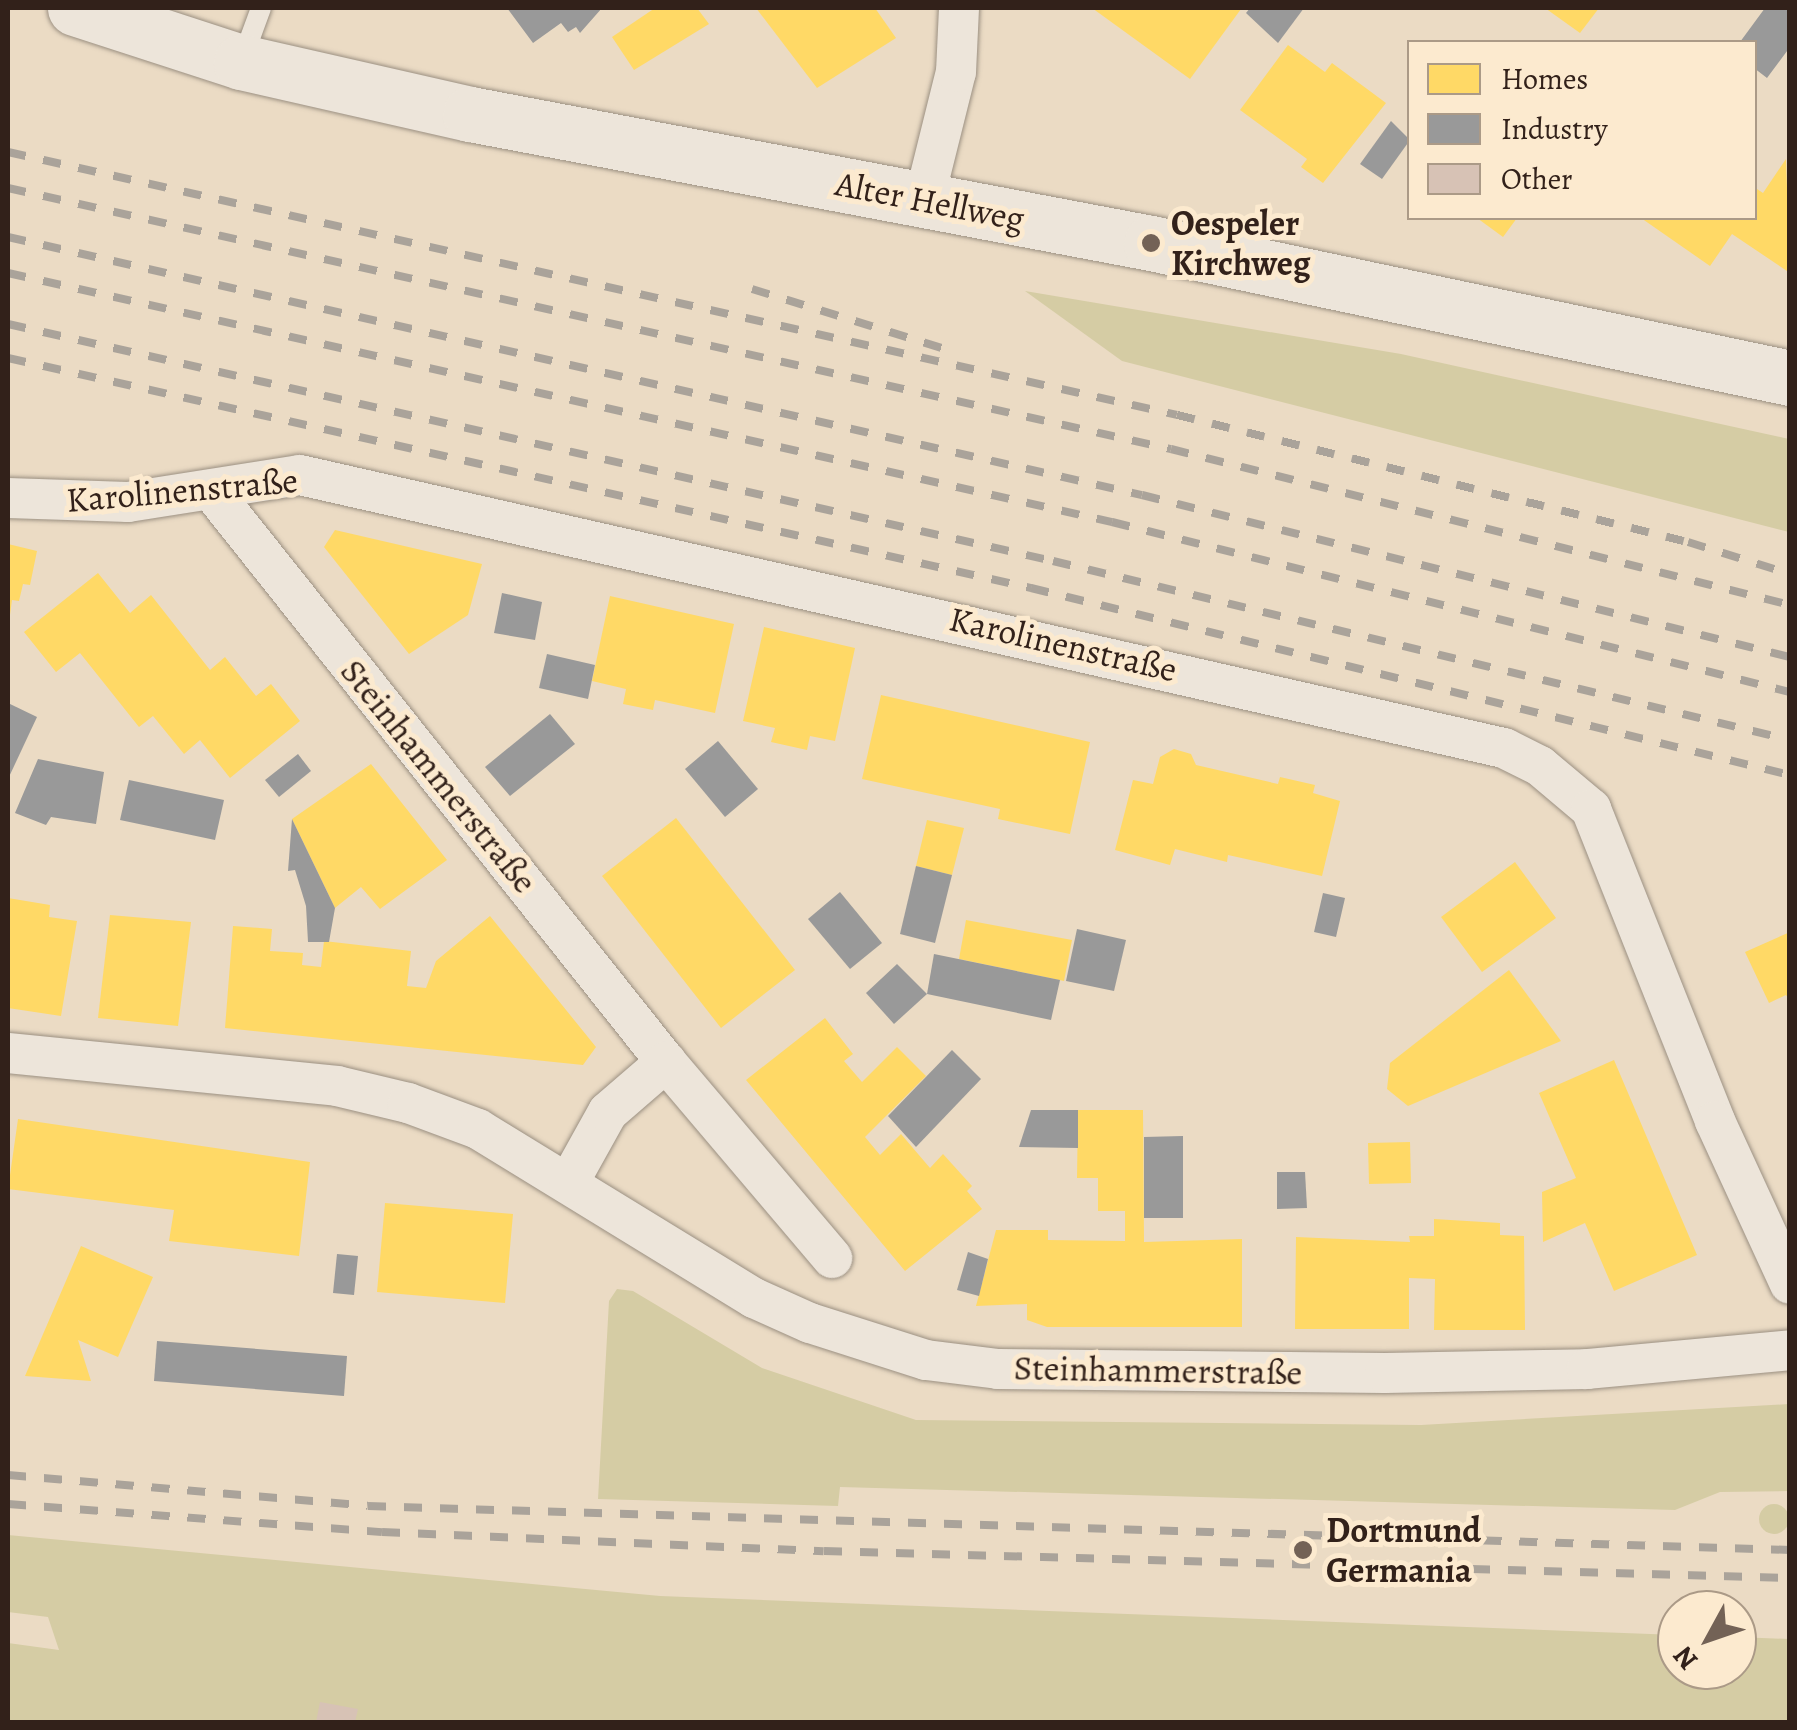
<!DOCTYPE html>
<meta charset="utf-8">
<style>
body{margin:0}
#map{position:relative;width:1797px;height:1730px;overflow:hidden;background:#ebdbc4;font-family:Alegreya,serif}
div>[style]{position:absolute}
.green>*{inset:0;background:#d5cca4}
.round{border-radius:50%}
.homes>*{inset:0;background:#ffd966}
.industry>*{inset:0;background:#999}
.building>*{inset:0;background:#d7c2b5}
.roads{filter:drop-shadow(0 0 2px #9b9082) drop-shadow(0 0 2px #9b9082)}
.lane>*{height:20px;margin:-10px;padding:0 10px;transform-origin:10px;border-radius:10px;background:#ede5da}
.street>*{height:40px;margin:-20px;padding:0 20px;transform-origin:20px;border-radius:20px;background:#ede5da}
.secondary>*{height:55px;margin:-27.5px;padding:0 27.5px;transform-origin:27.5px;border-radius:27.5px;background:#ede5da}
.rail>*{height:8px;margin-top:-4px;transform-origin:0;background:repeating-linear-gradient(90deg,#aaa39a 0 18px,transparent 0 36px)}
.dots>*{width:28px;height:28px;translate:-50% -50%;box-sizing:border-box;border:5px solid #fceacf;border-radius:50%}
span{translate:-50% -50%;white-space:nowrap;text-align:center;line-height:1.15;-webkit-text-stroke:10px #fceacf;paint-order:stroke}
.street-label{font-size:35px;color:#32211a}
.poi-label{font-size:35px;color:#32211a;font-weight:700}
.left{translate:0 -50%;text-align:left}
.frame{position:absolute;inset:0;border:10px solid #32211a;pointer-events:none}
.legend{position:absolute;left:1407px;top:40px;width:350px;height:180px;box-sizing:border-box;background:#fceacf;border:2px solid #ab9a87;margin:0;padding:12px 18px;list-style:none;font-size:30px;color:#32211a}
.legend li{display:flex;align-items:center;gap:20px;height:50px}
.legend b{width:50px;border:2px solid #ab9a87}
.north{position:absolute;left:1657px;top:1590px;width:100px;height:100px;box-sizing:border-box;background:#fceacf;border:2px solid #ab9a87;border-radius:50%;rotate:230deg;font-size:28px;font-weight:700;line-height:40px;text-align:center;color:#32211a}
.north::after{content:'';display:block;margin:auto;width:35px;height:45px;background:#736256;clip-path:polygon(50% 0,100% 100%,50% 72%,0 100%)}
</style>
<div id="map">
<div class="green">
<div style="clip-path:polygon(1025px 291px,1401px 354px,1789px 439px,1789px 532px,1122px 361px)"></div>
<div style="clip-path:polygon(617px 1289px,633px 1291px,762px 1368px,916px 1420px,1421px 1425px,1789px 1404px,1789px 1491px,1720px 1492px,1675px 1510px,840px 1487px,838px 1506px,598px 1499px,609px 1301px)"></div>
<div class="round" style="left:1759px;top:1504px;width:30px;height:30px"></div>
<div style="clip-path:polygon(8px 1535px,660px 1596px,1677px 1635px,1677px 1670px,1737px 1670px,1737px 1637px,1789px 1639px,1790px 1722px,8px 1722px,8px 1643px,59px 1650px,48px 1617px,8px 1612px)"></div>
</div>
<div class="homes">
<div style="clip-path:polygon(655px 8px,697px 8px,709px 24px,634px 70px,612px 37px)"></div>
<div style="clip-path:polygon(756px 8px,875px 8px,896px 38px,817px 88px)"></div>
<div style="clip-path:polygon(1092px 8px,1239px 8px,1241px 9px,1190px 79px)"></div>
<div style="clip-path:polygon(1545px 8px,1599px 8px,1580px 33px)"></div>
<div style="clip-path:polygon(1288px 45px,1325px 72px,1332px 63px,1386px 103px,1323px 183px,1301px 167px,1307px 159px,1240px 110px)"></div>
<div style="clip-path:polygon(1786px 159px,1790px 273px,1732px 234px,1710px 266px,1641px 218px,1754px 218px,1754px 187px,1763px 193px)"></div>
<div style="clip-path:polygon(1477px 218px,1517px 218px,1503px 237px)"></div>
<div style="clip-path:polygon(335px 530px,482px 564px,468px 615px,409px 654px,324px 547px)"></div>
<div style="clip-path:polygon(8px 544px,37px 551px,30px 585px,23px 584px,19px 601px,12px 600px,10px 615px)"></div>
<div style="clip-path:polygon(98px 573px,130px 613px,151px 595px,210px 670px,225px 657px,256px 696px,271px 684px,300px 721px,230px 778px,200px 740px,184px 754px,153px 716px,139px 727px,80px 653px,56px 672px,24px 632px)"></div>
<div style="clip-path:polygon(610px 596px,734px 624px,715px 713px,655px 700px,653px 710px,623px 704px,626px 689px,592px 681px)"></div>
<div style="clip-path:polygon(764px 627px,855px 648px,835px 741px,810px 736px,807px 750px,771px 742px,775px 728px,743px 721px)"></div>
<div style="clip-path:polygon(881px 695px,1090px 742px,1070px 834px,998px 819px,1000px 809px,862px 779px)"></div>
<div style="clip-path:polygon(1174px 749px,1191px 754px,1196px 765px,1278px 784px,1280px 777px,1315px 785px,1313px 793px,1340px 801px,1322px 876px,1228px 855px,1227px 862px,1175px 849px,1170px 865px,1115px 850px,1133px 780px,1153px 784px,1160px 757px)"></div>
<div style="clip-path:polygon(371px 764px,447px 860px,380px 909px,361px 887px,335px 908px,292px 819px)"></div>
<div style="clip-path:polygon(676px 818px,795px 970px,721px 1028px,602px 876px)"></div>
<div style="clip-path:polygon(927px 820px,964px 828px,952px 875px,916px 866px)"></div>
<div style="clip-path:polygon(1515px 862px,1556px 918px,1482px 972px,1441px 917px)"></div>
<div style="clip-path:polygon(8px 898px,50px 905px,49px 917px,77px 921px,61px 1016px,8px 1008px)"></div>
<div style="clip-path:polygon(110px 915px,191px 922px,178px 1026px,98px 1018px)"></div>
<div style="clip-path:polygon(490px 916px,596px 1047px,583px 1065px,225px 1028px,233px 926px,272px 929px,270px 951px,303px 953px,302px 965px,321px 967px,324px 941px,411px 951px,407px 986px,426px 988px,436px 961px)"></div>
<div style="clip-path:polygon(966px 920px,1072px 940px,1064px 981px,959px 959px)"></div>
<div style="clip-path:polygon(1790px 932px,1790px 1001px,1786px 995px,1769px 1003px,1745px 952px)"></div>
<div style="clip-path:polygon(1509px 970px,1561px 1041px,1408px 1106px,1387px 1089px,1390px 1063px)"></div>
<div style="clip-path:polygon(825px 1018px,853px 1054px,844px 1061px,862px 1082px,897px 1047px,926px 1076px,865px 1137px,880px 1155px,901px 1134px,930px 1168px,943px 1154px,972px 1186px,967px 1191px,982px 1209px,905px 1271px,746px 1080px)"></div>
<div style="clip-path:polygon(1614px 1060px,1697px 1255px,1614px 1291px,1585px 1223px,1543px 1242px,1542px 1192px,1576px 1178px,1539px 1093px)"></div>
<div style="clip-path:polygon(1078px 1110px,1143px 1110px,1144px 1242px,1242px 1239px,1242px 1327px,1047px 1327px,1027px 1320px,1027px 1304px,976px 1306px,996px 1230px,1048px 1230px,1048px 1240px,1125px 1241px,1125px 1211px,1098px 1211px,1098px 1178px,1077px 1178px)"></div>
<div style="clip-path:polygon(18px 1119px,310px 1162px,299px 1256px,169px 1241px,174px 1210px,8px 1189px)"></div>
<div style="clip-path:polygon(1410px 1142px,1411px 1183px,1369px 1184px,1368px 1143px)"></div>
<div style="clip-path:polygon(385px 1203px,513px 1214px,505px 1303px,377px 1292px)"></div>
<div style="clip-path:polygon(1434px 1219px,1500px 1223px,1500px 1235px,1524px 1236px,1525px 1330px,1434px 1330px,1435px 1279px,1409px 1278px,1409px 1329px,1295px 1329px,1296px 1237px,1410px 1242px,1409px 1236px,1434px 1236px)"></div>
<div style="clip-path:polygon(81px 1246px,153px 1277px,118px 1357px,78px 1340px,91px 1381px,25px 1376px)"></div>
</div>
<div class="industry">
<div style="clip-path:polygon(507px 8px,602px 8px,580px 33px,576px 27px,568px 32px,561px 23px,533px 43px)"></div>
<div style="clip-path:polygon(1250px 8px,1304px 8px,1278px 43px,1246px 13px)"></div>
<div style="clip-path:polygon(1765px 8px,1790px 8px,1790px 47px,1767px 78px,1754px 68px,1754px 42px,1740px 42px)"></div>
<div style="clip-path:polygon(1391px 121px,1410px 140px,1382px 179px,1360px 164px)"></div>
<div style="clip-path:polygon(502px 593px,542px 602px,535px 640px,494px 633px)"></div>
<div style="clip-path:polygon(547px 654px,595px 665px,588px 699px,539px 688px)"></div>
<div style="clip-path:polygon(8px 703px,37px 717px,8px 779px)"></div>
<div style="clip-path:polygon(550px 714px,575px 744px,510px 796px,485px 767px)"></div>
<div style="clip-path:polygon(718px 741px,758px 789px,725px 817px,685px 769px)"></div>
<div style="clip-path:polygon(298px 754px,311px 771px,279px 797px,265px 780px)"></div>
<div style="clip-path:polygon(38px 759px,104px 772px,96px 824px,51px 817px,46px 825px,15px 813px)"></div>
<div style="clip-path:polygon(129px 780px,224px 800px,215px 840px,120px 820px)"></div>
<div style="clip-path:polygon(292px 819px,335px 908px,329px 942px,308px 942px,306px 906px,295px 870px,288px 871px)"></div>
<div style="clip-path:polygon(916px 866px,952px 875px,935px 943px,900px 934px)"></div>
<div style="clip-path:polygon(840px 892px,882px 943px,850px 969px,808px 919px)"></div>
<div style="clip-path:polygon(1323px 893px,1345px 898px,1336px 937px,1314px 932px)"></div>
<div style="clip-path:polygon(1077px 929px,1126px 940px,1114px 991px,1066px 981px)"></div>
<div style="clip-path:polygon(934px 954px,1060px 980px,1051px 1020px,927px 994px)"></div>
<div style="clip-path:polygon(897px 964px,927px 994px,894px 1024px,866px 993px)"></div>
<div style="clip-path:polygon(952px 1050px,981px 1079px,916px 1147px,888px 1116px)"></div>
<div style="clip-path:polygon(1031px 1110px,1078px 1110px,1078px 1148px,1019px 1147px)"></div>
<div style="clip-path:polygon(1183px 1136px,1183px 1218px,1144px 1218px,1144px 1137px)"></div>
<div style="clip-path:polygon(1277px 1172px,1305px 1172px,1307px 1208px,1277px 1209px)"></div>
<div style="clip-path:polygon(968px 1252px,988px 1259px,979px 1296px,957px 1290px)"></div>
<div style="clip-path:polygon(337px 1254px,358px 1256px,354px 1295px,333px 1293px)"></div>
<div style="clip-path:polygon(157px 1341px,347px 1356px,344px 1396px,154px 1381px)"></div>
</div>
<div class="building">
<div style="clip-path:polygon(320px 1702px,358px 1709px,355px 1722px,316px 1722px)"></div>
</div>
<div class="roads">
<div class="lane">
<div style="left:242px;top:60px;width:55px;rotate:-69.9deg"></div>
</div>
<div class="street">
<div style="left:924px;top:200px;width:132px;rotate:-76deg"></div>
<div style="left:956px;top:72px;width:64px;rotate:-87.3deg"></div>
<div style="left:211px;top:490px;width:731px;rotate:51.5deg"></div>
<div style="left:666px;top:1062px;width:257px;rotate:49.7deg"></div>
<div style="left:8px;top:498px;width:120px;rotate:1.9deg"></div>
<div style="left:128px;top:502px;width:174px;rotate:-8.9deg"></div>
<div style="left:300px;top:475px;width:1235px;rotate:12.78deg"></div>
<div style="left:1504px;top:748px;width:40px;rotate:26.6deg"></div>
<div style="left:1540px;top:766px;width:67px;rotate:40.1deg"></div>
<div style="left:1591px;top:809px;width:336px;rotate:68.3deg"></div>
<div style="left:1715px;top:1121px;width:179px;rotate:65.3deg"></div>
<div style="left:8px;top:1053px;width:331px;rotate:5.7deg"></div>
<div style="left:337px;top:1086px;width:73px;rotate:13.5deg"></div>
<div style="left:408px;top:1103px;width:75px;rotate:20.4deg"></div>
<div style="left:478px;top:1129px;width:324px;rotate:31.5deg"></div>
<div style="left:754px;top:1298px;width:61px;rotate:24.1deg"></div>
<div style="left:810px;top:1323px;width:122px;rotate:17.7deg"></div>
<div style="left:926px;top:1360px;width:73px;rotate:7.1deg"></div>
<div style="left:998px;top:1369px;width:387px;rotate:0.6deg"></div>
<div style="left:1385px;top:1373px;width:202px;rotate:-1.1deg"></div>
<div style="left:1587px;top:1369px;width:204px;rotate:-5.3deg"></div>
<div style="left:569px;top:1182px;width:80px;rotate:-60.9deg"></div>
<div style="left:608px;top:1112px;width:77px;rotate:-40.8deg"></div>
</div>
<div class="secondary">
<div style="left:75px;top:8px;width:175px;rotate:18deg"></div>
<div style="left:241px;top:62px;width:235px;rotate:12.8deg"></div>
<div style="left:470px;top:114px;width:693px;rotate:10.73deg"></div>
<div style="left:1151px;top:243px;width:653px;rotate:11.93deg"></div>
</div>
</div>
<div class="rail">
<div style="left:8px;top:152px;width:1198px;rotate:12.68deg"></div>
<div style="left:1177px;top:415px;width:527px;rotate:13.96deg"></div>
<div style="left:1688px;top:542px;width:107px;rotate:17.4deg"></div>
<div style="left:8px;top:188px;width:1192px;rotate:12.65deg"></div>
<div style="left:1171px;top:449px;width:638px;rotate:14.15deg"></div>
<div style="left:8px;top:237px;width:1163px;rotate:12.82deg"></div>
<div style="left:1142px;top:495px;width:668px;rotate:14.04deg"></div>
<div style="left:8px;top:273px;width:1132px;rotate:12.71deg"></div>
<div style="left:1112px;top:522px;width:699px;rotate:14.08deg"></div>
<div style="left:752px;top:289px;width:215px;rotate:17.3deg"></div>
<div style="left:8px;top:324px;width:1072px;rotate:12.78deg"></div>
<div style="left:1053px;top:561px;width:758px;rotate:13.65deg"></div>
<div style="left:8px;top:358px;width:1049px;rotate:12.67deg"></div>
<div style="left:1031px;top:588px;width:782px;rotate:13.84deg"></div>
<div style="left:8px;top:1475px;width:361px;rotate:4.9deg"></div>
<div style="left:368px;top:1506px;width:1423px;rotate:1.77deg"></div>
<div style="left:8px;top:1504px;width:375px;rotate:4.3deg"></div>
<div style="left:382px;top:1532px;width:442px;rotate:2.5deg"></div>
<div style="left:824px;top:1551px;width:966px;rotate:1.6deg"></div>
</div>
<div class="dots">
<div style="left:1151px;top:243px;background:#736256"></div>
<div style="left:1303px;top:1550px;background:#736256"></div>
</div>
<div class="street-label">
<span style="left:930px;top:201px;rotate:11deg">Alter Hellweg</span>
<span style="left:182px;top:490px;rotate:-5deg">Karolinenstraße</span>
<span style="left:1063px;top:644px;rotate:13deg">Karolinenstraße</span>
<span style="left:439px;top:776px;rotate:51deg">Steinhammerstraße</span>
<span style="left:1158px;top:1370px;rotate:1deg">Steinhammerstraße</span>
</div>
<div class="poi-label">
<span class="left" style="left:1171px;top:243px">Oespeler<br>Kirchweg</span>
<span class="left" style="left:1326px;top:1550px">Dortmund<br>Germania</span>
</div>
<div class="frame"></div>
<ul class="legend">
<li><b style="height:28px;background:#ffd966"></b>Homes</li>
<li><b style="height:28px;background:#999"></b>Industry</li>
<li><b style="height:28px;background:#d7c2b5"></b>Other</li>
</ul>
<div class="north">N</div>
</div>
